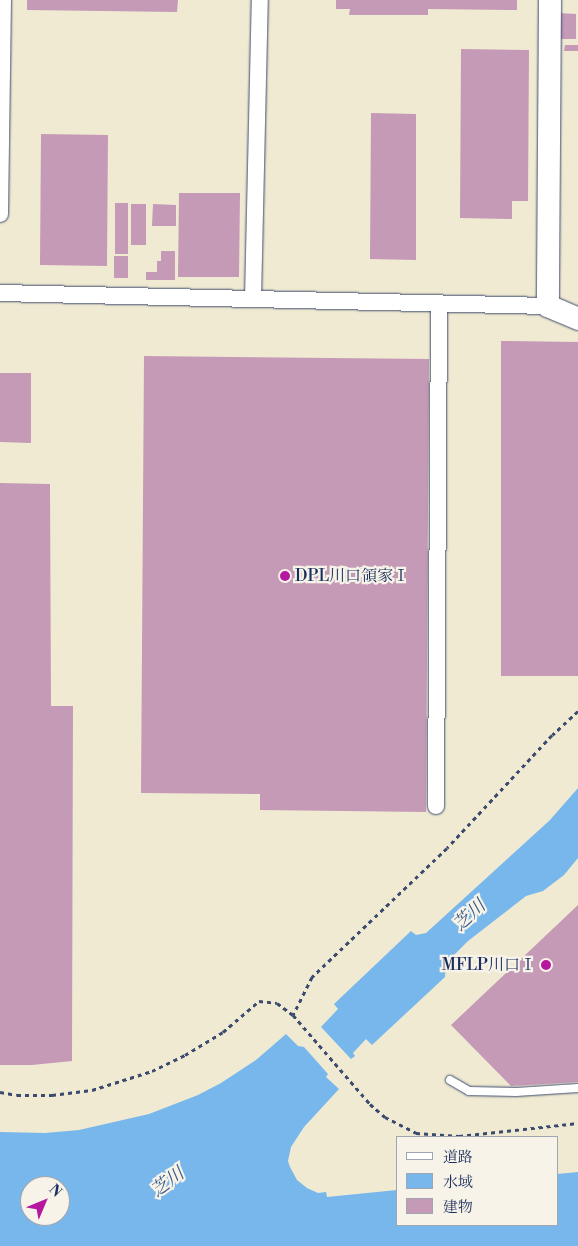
<!DOCTYPE html>
<meta charset="utf-8">
<style>
body{margin:0}
#map{position:relative;width:578px;height:1246px;overflow:hidden;background:#f0ead2;font-family:"Libre Bodoni","Noto Serif JP",serif}
div>[style]{position:absolute}
.water>*{inset:0;background:#77b7eb}
.building>*{inset:0;background:#c49ab6}
.path>*{height:3px;margin-top:-1.5px;transform-origin:0;background:repeating-linear-gradient(90deg,#3b4b6f 0 4px,transparent 0 8px)}
.roads{filter:drop-shadow(0 0 1px #3b4b6f) drop-shadow(0 0 1px #3b4b6f)}
.lane>*{height:8px;margin:-4px;padding:0 4px;transform-origin:4px;border-radius:4px;background:#fff}
.street>*{height:16px;margin:-8px;padding:0 8px;transform-origin:8px;border-radius:8px;background:#fff}
.secondary>*{height:22px;margin:-11px;padding:0 11px;transform-origin:11px;border-radius:11px;background:#fff}
.dots>*{width:14px;height:14px;translate:-50% -50%;box-sizing:border-box;border:2px solid #f7f3e8;border-radius:50%}
span{translate:-50% -50%;white-space:nowrap;text-align:center;line-height:1.15;-webkit-text-stroke:4.5px #f7f3e8;paint-order:stroke}
.poi-label{font-size:16px;color:#1b2f5e}
.left{translate:0 -50%;text-align:left}
.right{translate:-100% -50%;text-align:right}
.water-label{font-size:18px;color:#375888;font-style:italic}
.legend{position:absolute;left:396px;top:1136px;width:162px;height:90px;box-sizing:border-box;background:#f7f3e8;border:1px solid #9fa5b1;margin:0;padding:6px 9px;list-style:none;font-size:15px;color:#1b2f5e}
.legend li{display:flex;align-items:center;gap:10px;height:25px}
.legend b{width:25px;border:1px solid #9fa5b1}
.north{position:absolute;left:20px;top:1176px;width:50px;height:50px;box-sizing:border-box;background:#f7f3e8;border:1px solid #9fa5b1;border-radius:50%;rotate:45deg;font-size:14px;font-weight:700;line-height:20px;text-align:center;color:#1b2f5e}
.north::after{content:'';display:block;margin:auto;width:18px;height:22px;background:#b5179e;clip-path:polygon(50% 0,100% 100%,50% 72%,0 100%)}
</style>
<div id="map">
<div class="water">
<div style="clip-path:polygon(578px 788px,578px 858px,564px 875px,543px 891px,526px 896px,468px 941px,446px 963px,445px 977px,372px 1045px,366px 1039px,353px 1053px,355px 1056px,351px 1059px,321px 1027px,338px 1009px,334px 1004px,411px 931px,416px 935px,426px 933px,550px 820px)"></div>
<div style="clip-path:polygon(evenodd,286px 1034px,298px 1046px,304px 1047px,328px 1074px,326px 1077px,339px 1089px,304px 1127px,291px 1147px,288px 1161px,290px 1167px,297px 1180px,307px 1188px,318px 1193px,326px 1192px,327px 1197px,397px 1190px,397px 1225px,557px 1225px,557px 1174px,578px 1172px,578px 1246px,0 1246px,0 1132px,45px 1133px,79px 1130px,149px 1114px,198px 1095px,221px 1083px,256px 1060px,286px 1034px,30px 1186px,60px 1186px,60px 1216px,30px 1216px,30px 1186px)"></div>
</div>
<div class="building">
<div style="clip-path:polygon(27px 0,178px 0,177px 12px,27px 10px)"></div>
<div style="clip-path:polygon(336px 0,517px 0,517px 10px,428px 9px,428px 15px,349px 15px,350px 9px,336px 9px)"></div>
<div style="clip-path:polygon(558px 13px,576px 14px,576px 39px,558px 39px)"></div>
<div style="clip-path:polygon(565px 45px,578px 45px,578px 51px,564px 51px)"></div>
<div style="clip-path:polygon(461px 49px,529px 50px,528px 201px,512px 201px,512px 219px,460px 218px)"></div>
<div style="clip-path:polygon(371px 113px,416px 114px,416px 260px,370px 259px)"></div>
<div style="clip-path:polygon(41px 134px,108px 135px,107px 266px,40px 265px)"></div>
<div style="clip-path:polygon(179px 193px,240px 193px,239px 277px,178px 277px)"></div>
<div style="clip-path:polygon(115px 203px,128px 203px,128px 254px,115px 254px)"></div>
<div style="clip-path:polygon(131px 204px,146px 204px,146px 245px,131px 245px)"></div>
<div style="clip-path:polygon(153px 204px,176px 205px,176px 226px,152px 226px)"></div>
<div style="clip-path:polygon(161px 251px,175px 251px,175px 280px,146px 280px,146px 272px,157px 272px,157px 261px,161px 261px)"></div>
<div style="clip-path:polygon(114px 256px,128px 256px,128px 278px,114px 278px)"></div>
<div style="clip-path:polygon(501px 341px,578px 342px,578px 676px,501px 676px)"></div>
<div style="clip-path:polygon(144px 356px,429px 359px,426px 812px,260px 810px,260px 794px,141px 793px)"></div>
<div style="clip-path:polygon(0 373px,31px 373px,31px 443px,0 442px)"></div>
<div style="clip-path:polygon(0 483px,50px 484px,51px 706px,73px 706px,72px 1061px,32px 1065px,0 1065px)"></div>
<div style="clip-path:polygon(578px 905px,578px 1082px,511px 1086px,451px 1025px)"></div>
</div>
<div class="path">
<div style="left:578px;top:711px;width:35px;rotate:137deg"></div>
<div style="left:552px;top:735px;width:154px;rotate:132.9deg"></div>
<div style="left:447px;top:848px;width:187px;rotate:136.3deg"></div>
<div style="left:312px;top:977px;width:42px;rotate:116.6deg"></div>
<div style="left:293px;top:1015px;width:118px;rotate:49.1deg"></div>
<div style="left:370px;top:1104px;width:20px;rotate:41deg"></div>
<div style="left:385px;top:1117px;width:35px;rotate:27deg"></div>
<div style="left:416px;top:1133px;width:43px;rotate:4deg"></div>
<div style="left:459px;top:1136px;width:120px;rotate:-6.2deg"></div>
<div style="left:0;top:1092px;width:17px;rotate:10deg"></div>
<div style="left:17px;top:1095px;width:35px"></div>
<div style="left:52px;top:1095px;width:40px;rotate:-7.1deg"></div>
<div style="left:92px;top:1090px;width:63px;rotate:-17.6deg"></div>
<div style="left:152px;top:1071px;width:37px;rotate:-26deg"></div>
<div style="left:185px;top:1055px;width:44px;rotate:-31.2deg"></div>
<div style="left:223px;top:1032px;width:48px;rotate:-40.7deg"></div>
<div style="left:259px;top:1001px;width:18px;rotate:6deg"></div>
<div style="left:277px;top:1003px;width:20px;rotate:37deg"></div>
</div>
<div class="roads">
<div class="lane">
<div style="left:450px;top:1080px;width:22px;rotate:30deg"></div>
<div style="left:469px;top:1091px;width:47px;rotate:1.2deg"></div>
<div style="left:516px;top:1092px;width:62px;rotate:-3.7deg"></div>
</div>
<div class="street">
<div style="left:0;top:214px;width:214px;rotate:-89.2deg"></div>
<div style="left:0;top:293px;width:548px;rotate:1.36deg"></div>
<div style="left:253px;top:299px;width:299px;rotate:-88.7deg"></div>
<div style="left:436px;top:806px;width:503px;rotate:-89.66deg"></div>
</div>
<div class="secondary">
<div style="left:550px;top:0;width:306px;rotate:90.4deg"></div>
<div style="left:548px;top:306px;width:33px;rotate:23deg"></div>
</div>
</div>
<div class="dots">
<div style="left:285px;top:576px;background:#b5179e"></div>
<div style="left:546px;top:965px;background:#b5179e"></div>
</div>
<div class="poi-label">
<span class="left" style="left:295px;top:576px">DPL川口領家Ⅰ</span>
<span class="right" style="left:536px;top:965px">MFLP川口Ⅰ</span>
</div>
<div class="water-label">
<span style="left:470px;top:916px;rotate:-43deg">芝川</span>
<span style="left:168px;top:1183px;rotate:-37deg">芝川</span>
</div>
<ul class="legend">
<li><b style="height:6px;background:#fff"></b>道路</li>
<li><b style="height:14px;background:#77b7eb"></b>水域</li>
<li><b style="height:14px;background:#c49ab6"></b>建物</li>
</ul>
<div class="north">N</div>
</div>
